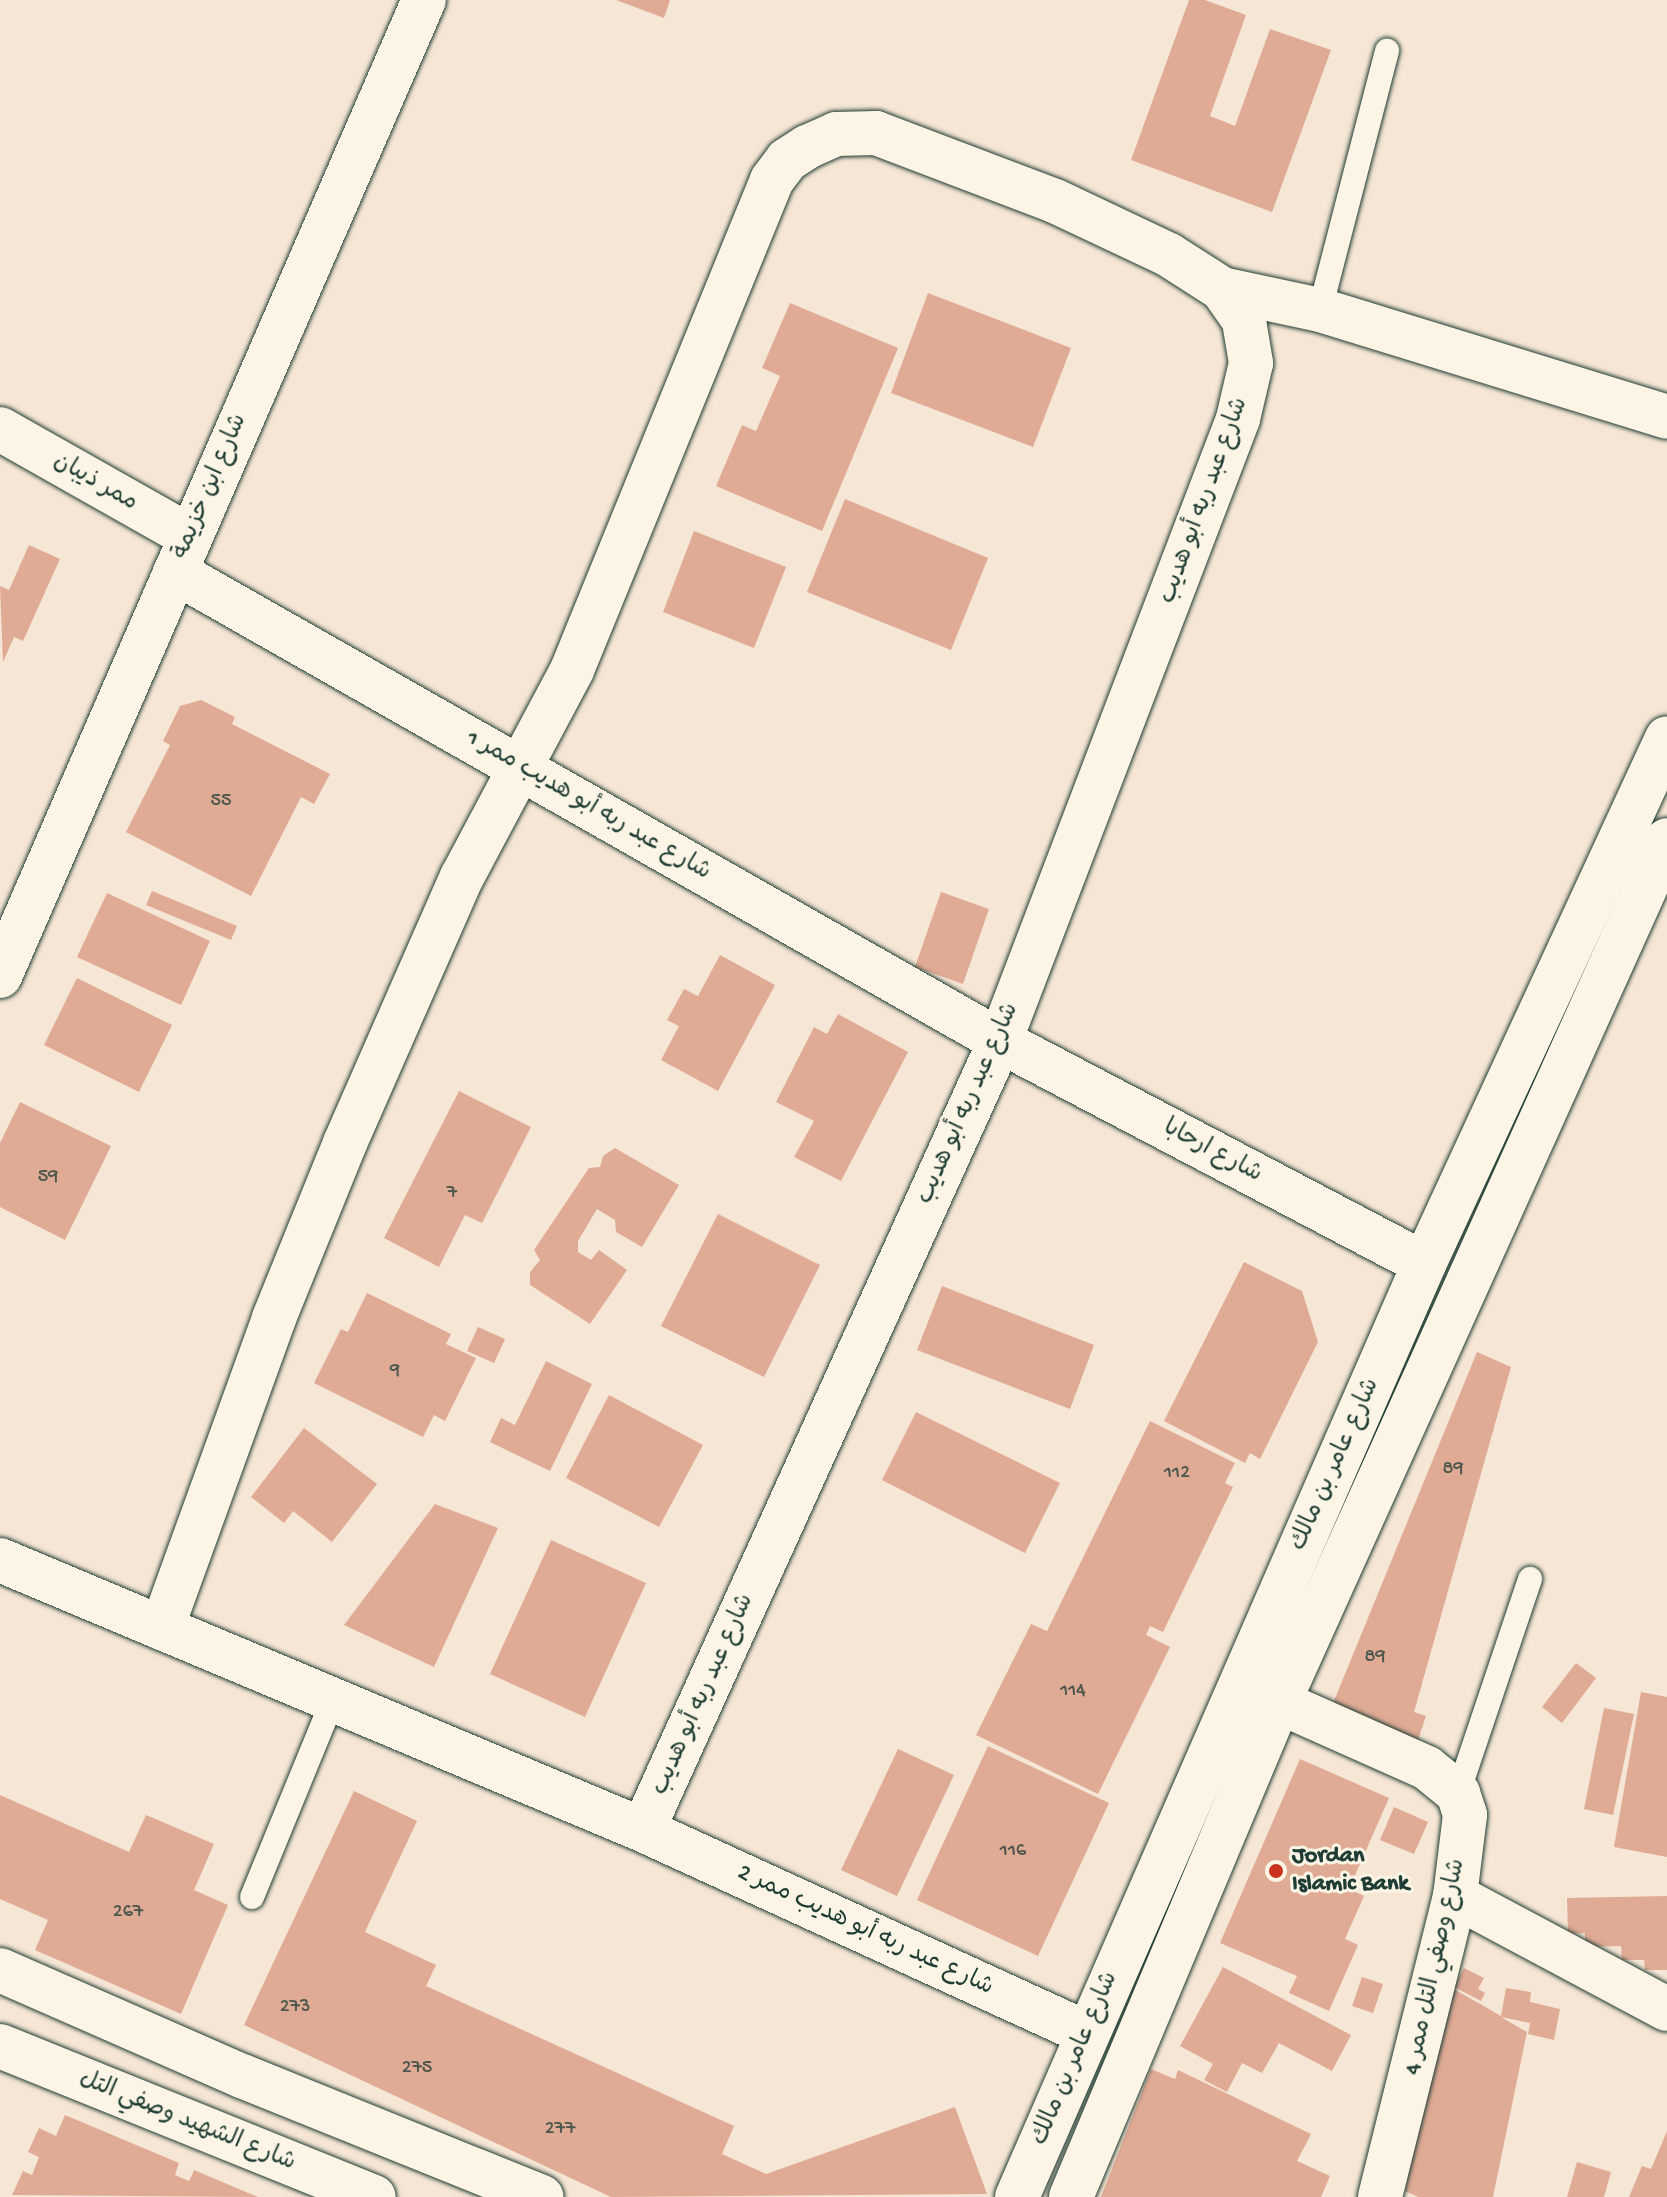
<!DOCTYPE html>
<meta charset="utf-8">
<style>
body{margin:0}
#map{position:relative;width:1667px;height:2197px;overflow:hidden;background:#f6e6d5;font-family:"Gochi Hand","Playpen Sans Arabic",sans-serif}
div>[style]{position:absolute}
.building>*{inset:0;background:#e0ab95}
.roads{filter:drop-shadow(0 0 2px #1f3d34) drop-shadow(0 0 2px #1f3d34)}
.service>*{height:24px;margin:-12px;padding:0 12px;transform-origin:12px;border-radius:12px;background:#fcf5e5}
.minor>*{height:44px;margin:-22px;padding:0 22px;transform-origin:22px;border-radius:22px;background:#fcf5e5}
.tertiary>*{height:44px;margin:-22px;padding:0 22px;transform-origin:22px;border-radius:22px;background:#fcf5e5}
.secondary>*{height:44px;margin:-22px;padding:0 22px;transform-origin:22px;border-radius:22px;background:#fcf5e5}
.dots>*{width:22px;height:22px;translate:-50% -50%;box-sizing:border-box;border:4px solid #fcf5e5;border-radius:50%}
span{translate:-50% -50%;white-space:nowrap;text-align:center;line-height:1.15;-webkit-text-stroke:6px #fcf5e5;paint-order:stroke}
.number-label{font-size:20px;color:#4f584c}
.number-label span{-webkit-text-stroke-width:0}
.street-label{font-size:24px;color:#1f3d34}
.poi-label{font-size:24px;color:#1f3d34;font-weight:700}
.left{translate:0 -50%;text-align:left}
</style>
<div id="map">
<div class="building">
<div style="clip-path:polygon(616px 0,670px 0,664px 18px)"></div>
<div style="clip-path:polygon(1189px 0,1205px 0,1246px 15px,1210px 116px,1235px 126px,1270px 29px,1331px 50px,1272px 212px,1131px 160px)"></div>
<div style="clip-path:polygon(928px 293px,1071px 348px,1033px 447px,891px 393px)"></div>
<div style="clip-path:polygon(790px 303px,898px 348px,822px 531px,716px 486px,742px 425px,756px 431px,780px 376px,762px 368px)"></div>
<div style="clip-path:polygon(845px 499px,988px 558px,951px 650px,807px 592px)"></div>
<div style="clip-path:polygon(694px 531px,786px 567px,754px 648px,663px 612px)"></div>
<div style="clip-path:polygon(29px 545px,60px 559px,23px 641px,14px 637px,3px 662px,0 586px,9px 590px)"></div>
<div style="clip-path:polygon(201px 700px,235px 717px,232px 724px,330px 774px,314px 804px,301px 797px,251px 896px,126px 832px,170px 745px,163px 741px,180px 706px)"></div>
<div style="clip-path:polygon(152px 891px,237px 926px,231px 940px,146px 905px)"></div>
<div style="clip-path:polygon(941px 892px,989px 909px,963px 984px,915px 967px)"></div>
<div style="clip-path:polygon(107px 893px,210px 941px,181px 1005px,77px 957px)"></div>
<div style="clip-path:polygon(720px 955px,775px 985px,718px 1091px,661px 1060px,679px 1026px,667px 1020px,684px 989px,698px 996px)"></div>
<div style="clip-path:polygon(77px 978px,172px 1025px,139px 1092px,44px 1045px)"></div>
<div style="clip-path:polygon(838px 1014px,908px 1052px,841px 1181px,794px 1157px,814px 1121px,776px 1102px,814px 1027px,827px 1034px)"></div>
<div style="clip-path:polygon(459px 1091px,531px 1127px,482px 1223px,465px 1215px,439px 1267px,384px 1238px)"></div>
<div style="clip-path:polygon(20px 1102px,111px 1146px,65px 1240px,0 1207px,0 1143px)"></div>
<div style="clip-path:polygon(615px 1148px,679px 1185px,642px 1247px,616px 1232px,615px 1220px,597px 1209px,578px 1241px,578px 1252px,591px 1260px,599px 1250px,627px 1270px,590px 1324px,530px 1285px,530px 1272px,540px 1260px,534px 1250px,589px 1168px,600px 1167px,603px 1156px)"></div>
<div style="clip-path:polygon(718px 1214px,820px 1265px,764px 1377px,661px 1326px)"></div>
<div style="clip-path:polygon(1244px 1262px,1302px 1291px,1318px 1342px,1260px 1459px,1250px 1453px,1245px 1463px,1164px 1421px)"></div>
<div style="clip-path:polygon(942px 1286px,1094px 1345px,1070px 1409px,917px 1350px)"></div>
<div style="clip-path:polygon(367px 1293px,451px 1334px,446px 1344px,476px 1358px,445px 1421px,434px 1415px,423px 1437px,314px 1383px,341px 1329px,348px 1332px)"></div>
<div style="clip-path:polygon(478px 1327px,505px 1339px,494px 1363px,467px 1351px)"></div>
<div style="clip-path:polygon(1477px 1352px,1511px 1367px,1414px 1712px,1426px 1716px,1415px 1749px,1329px 1713px)"></div>
<div style="clip-path:polygon(546px 1361px,592px 1384px,550px 1471px,490px 1442px,501px 1418px,515px 1425px)"></div>
<div style="clip-path:polygon(609px 1395px,703px 1445px,659px 1527px,566px 1478px)"></div>
<div style="clip-path:polygon(916px 1412px,1060px 1483px,1025px 1553px,882px 1480px)"></div>
<div style="clip-path:polygon(1150px 1421px,1235px 1463px,1225px 1483px,1233px 1487px,1163px 1632px,1150px 1626px,1146px 1635px,1170px 1647px,1098px 1794px,976px 1735px,1031px 1624px,1047px 1631px)"></div>
<div style="clip-path:polygon(304px 1428px,377px 1484px,332px 1542px,293px 1511px,284px 1523px,251px 1497px)"></div>
<div style="clip-path:polygon(435px 1504px,498px 1528px,434px 1667px,344px 1625px)"></div>
<div style="clip-path:polygon(551px 1540px,646px 1583px,585px 1717px,490px 1674px)"></div>
<div style="clip-path:polygon(1576px 1663px,1596px 1678px,1562px 1723px,1542px 1707px)"></div>
<div style="clip-path:polygon(1641px 1692px,1667px 1697px,1667px 1857px,1614px 1847px)"></div>
<div style="clip-path:polygon(1604px 1708px,1634px 1714px,1613px 1815px,1584px 1809px)"></div>
<div style="clip-path:polygon(988px 1746px,1109px 1803px,1038px 1956px,917px 1900px)"></div>
<div style="clip-path:polygon(898px 1749px,954px 1775px,897px 1896px,841px 1870px)"></div>
<div style="clip-path:polygon(1300px 1759px,1389px 1798px,1349px 1889px,1364px 1896px,1345px 1939px,1358px 1945px,1329px 2011px,1289px 1993px,1297px 1976px,1220px 1943px)"></div>
<div style="clip-path:polygon(354px 1791px,417px 1821px,365px 1932px,436px 1965px,426px 1986px,734px 2126px,722px 2154px,766px 2174px,955px 2107px,987px 2194px,611px 2197px,244px 2025px)"></div>
<div style="clip-path:polygon(0 1795px,129px 1852px,146px 1815px,214px 1844px,194px 1890px,228px 1905px,181px 2014px,35px 1950px,48px 1920px,0 1899px)"></div>
<div style="clip-path:polygon(1394px 1807px,1428px 1822px,1414px 1854px,1380px 1840px)"></div>
<div style="clip-path:polygon(1667px 1896px,1667px 1970px,1645px 1970px,1644px 1960px,1622px 1960px,1621px 1946px,1585px 1947px,1585px 1933px,1568px 1934px,1567px 1898px)"></div>
<div style="clip-path:polygon(1223px 1967px,1351px 2035px,1332px 2071px,1279px 2043px,1262px 2073px,1242px 2063px,1227px 2092px,1204px 2080px,1213px 2064px,1180px 2046px)"></div>
<div style="clip-path:polygon(1464px 1968px,1484px 1978px,1478px 1989px,1485px 1993px,1481px 2001px,1454px 1987px)"></div>
<div style="clip-path:polygon(1362px 1977px,1383px 1984px,1373px 2013px,1352px 2006px)"></div>
<div style="clip-path:polygon(1447px 1985px,1501px 2016px,1506px 1988px,1531px 1992px,1530px 2002px,1560px 2009px,1554px 2040px,1528px 2034px,1530px 2023px,1501px 2017px,1527px 2032px,1493px 2197px,1418px 2197px,1405px 2191px)"></div>
<div style="clip-path:polygon(1151px 2069px,1175px 2079px,1178px 2070px,1311px 2134px,1297px 2161px,1330px 2176px,1321px 2197px,1101px 2197px)"></div>
<div style="clip-path:polygon(65px 2115px,179px 2163px,175px 2175px,189px 2181px,194px 2170px,258px 2197px,12px 2195px,23px 2171px,32px 2175px,39px 2157px,28px 2152px,39px 2128px,56px 2136px)"></div>
<div style="clip-path:polygon(1667px 2131px,1667px 2197px,1629px 2197px,1642px 2166px,1651px 2169px)"></div>
<div style="clip-path:polygon(1577px 2162px,1611px 2172px,1604px 2197px,1567px 2197px)"></div>
</div>
<div class="roads">
<div class="service">
<div style="left:1320px;top:310px;width:268px;rotate:-75.5deg"></div>
<div style="left:1458px;top:1793px;width:226px;rotate:-71.4deg"></div>
<div style="left:252px;top:1897px;width:211px;rotate:-67.7deg"></div>
</div>
<div class="minor">
<div style="left:1222px;top:289px;width:100px;rotate:12.1deg"></div>
<div style="left:1320px;top:310px;width:363px;rotate:17.1deg"></div>
<div style="left:0;top:429px;width:217px;rotate:29.5deg"></div>
<div style="left:175px;top:572px;width:949px;rotate:29.62deg"></div>
<div style="left:1000px;top:1041px;width:479px;rotate:27.7deg"></div>
<div style="left:0;top:976px;width:1064px;rotate:-66.52deg"></div>
<div style="left:0;top:1560px;width:697px;rotate:22.78deg"></div>
<div style="left:643px;top:1830px;width:488px;rotate:24.6deg"></div>
<div style="left:162px;top:1628px;width:330px;rotate:-70.1deg"></div>
<div style="left:274px;top:1318px;width:189px;rotate:-67.9deg"></div>
<div style="left:345px;top:1143px;width:291px;rotate:-66.3deg"></div>
<div style="left:462px;top:877px;width:234px;rotate:-62deg"></div>
<div style="left:572px;top:670px;width:529px;rotate:-67.8deg"></div>
<div style="left:772px;top:180px;width:25px;rotate:-53deg"></div>
<div style="left:787px;top:160px;width:24px;rotate:-33deg"></div>
<div style="left:807px;top:147px;width:32px;rotate:-24deg"></div>
<div style="left:836px;top:134px;width:40px;rotate:-1.4deg"></div>
<div style="left:876px;top:133px;width:191px;rotate:20.8deg"></div>
<div style="left:1055px;top:201px;width:126px;rotate:25.3deg"></div>
<div style="left:1169px;top:255px;width:63px;rotate:32.7deg"></div>
<div style="left:1222px;top:289px;width:39px;rotate:55deg"></div>
<div style="left:1244px;top:321px;width:43px;rotate:80.5deg"></div>
<div style="left:1251px;top:363px;width:57px;rotate:103.1deg"></div>
<div style="left:1238px;top:419px;width:666px;rotate:110.94deg"></div>
<div style="left:1000px;top:1041px;width:866px;rotate:114.35deg"></div>
<div style="left:1279px;top:1702px;width:162px;rotate:24deg"></div>
<div style="left:1427px;top:1768px;width:40px;rotate:39deg"></div>
<div style="left:1458px;top:1793px;width:23px;rotate:72deg"></div>
<div style="left:1465px;top:1815px;width:82px;rotate:97deg"></div>
<div style="left:1455px;top:1896px;width:310px;rotate:104deg"></div>
<div style="left:1455px;top:1896px;width:240px;rotate:28.1deg"></div>
</div>
<div class="tertiary">
<div style="left:1017px;top:2197px;width:1018px;rotate:-66.43deg"></div>
<div style="left:1424px;top:1264px;width:579px;rotate:-65.2deg"></div>
<div style="left:1071px;top:2197px;width:537px;rotate:-67.21deg"></div>
<div style="left:1279px;top:1702px;width:945px;rotate:-65.77deg"></div>
</div>
<div class="secondary">
<div style="left:0;top:1970px;width:264px;rotate:23.7deg"></div>
<div style="left:242px;top:2076px;width:323px;rotate:22deg"></div>
<div style="left:0;top:2046px;width:403px;rotate:22deg"></div>
</div>
</div>
<div class="dots">
<div style="left:1276px;top:1871px;background:#c8321e"></div>
</div>
<div class="number-label">
<span style="left:221px;top:801px">55</span>
<span style="left:48px;top:1177px">59</span>
<span style="left:452px;top:1193px">7</span>
<span style="left:395px;top:1371px">9</span>
<span style="left:1453px;top:1469px">89</span>
<span style="left:1177px;top:1473px">112</span>
<span style="left:1375px;top:1657px">89</span>
<span style="left:1073px;top:1691px">114</span>
<span style="left:1013px;top:1851px">116</span>
<span style="left:128px;top:1912px">267</span>
<span style="left:295px;top:2007px">273</span>
<span style="left:417px;top:2068px">275</span>
<span style="left:560px;top:2129px">277</span>
</div>
<div class="street-label">
<span style="left:95px;top:483px;rotate:30deg">ممر ذيبان</span>
<span style="left:211px;top:487px;rotate:-67deg">شارع ابن خزيمة</span>
<span style="left:1205px;top:501px;rotate:-70deg">شارع عبد ربه أبو هديب</span>
<span style="left:588px;top:806px;rotate:30deg">شارع عبد ربه أبو هديب ممر 1</span>
<span style="left:969px;top:1104px;rotate:-66deg">شارع عبد ربه أبو هديب</span>
<span style="left:1212px;top:1152px;rotate:28deg">شارع ارحابا</span>
<span style="left:1336px;top:1465px;rotate:-66deg">شارع عامر بن مالك</span>
<span style="left:704px;top:1695px;rotate:-66deg">شارع عبد ربه أبو هديب</span>
<span style="left:865px;top:1931px;rotate:25deg">شارع عبد ربه أبو هديب ممر 2</span>
<span style="left:1436px;top:1967px;rotate:-78deg">شارع وصفي التل ممر 4</span>
<span style="left:1076px;top:2059px;rotate:-67deg">شارع عامر بن مالك</span>
<span style="left:187px;top:2122px;rotate:22deg">شارع الشهيد وصفي التل</span>
</div>
<div class="poi-label">
<span class="left" style="left:1292px;top:1871px">Jordan<br>Islamic Bank</span>
</div>
</div>
